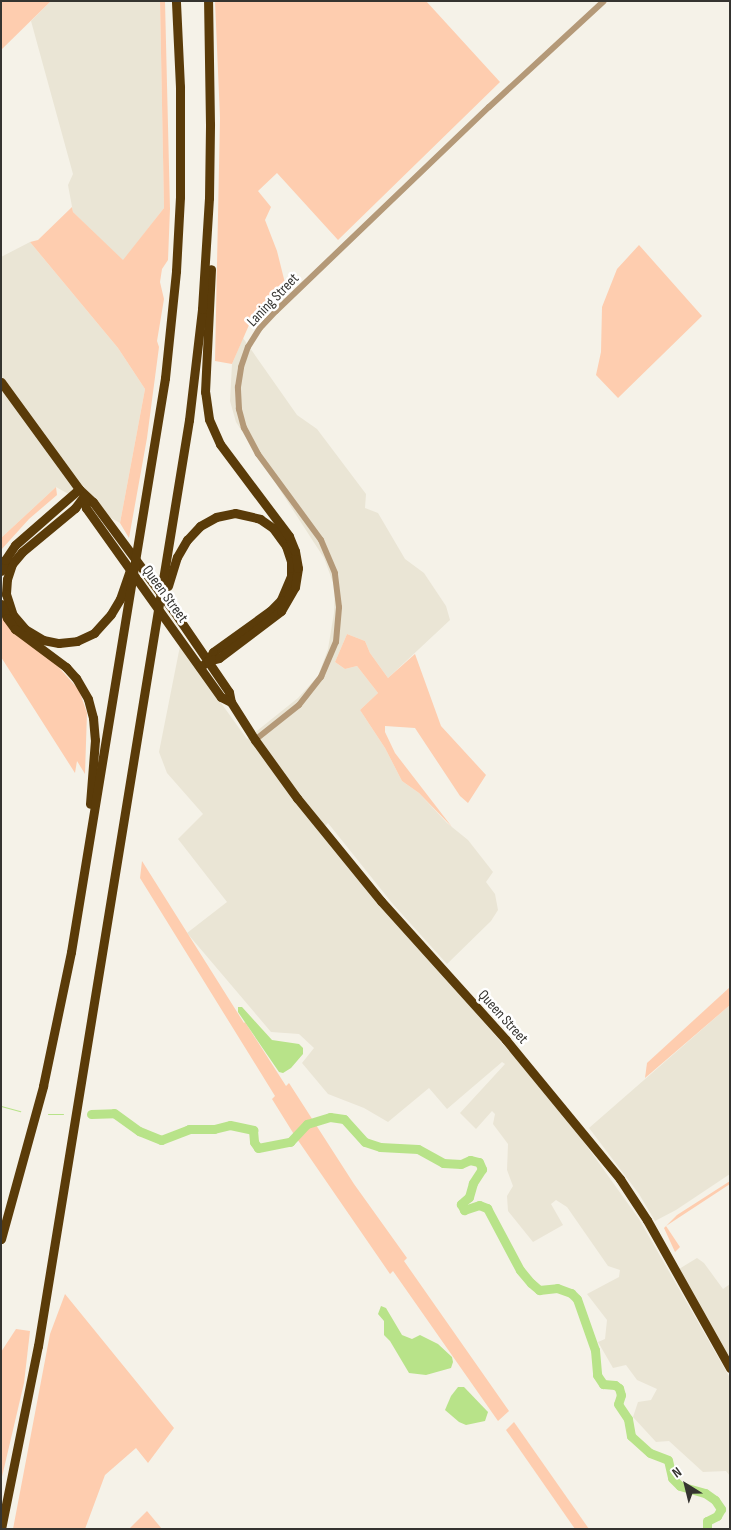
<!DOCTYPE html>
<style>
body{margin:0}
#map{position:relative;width:731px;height:1530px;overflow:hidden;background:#f5f2e8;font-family:"Sofia Sans Condensed",sans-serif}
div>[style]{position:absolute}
.built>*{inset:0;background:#eae5d5}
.green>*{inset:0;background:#fecdaf}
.water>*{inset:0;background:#b8e389}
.stream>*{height:1px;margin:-0.5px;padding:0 0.5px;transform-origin:0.5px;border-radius:0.5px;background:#b8e389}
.river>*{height:9px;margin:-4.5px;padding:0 4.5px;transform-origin:4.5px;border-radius:4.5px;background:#b8e389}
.minor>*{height:6px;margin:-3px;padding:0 3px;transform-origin:3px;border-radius:3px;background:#b49978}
.highway>*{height:9px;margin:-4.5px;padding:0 4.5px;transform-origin:4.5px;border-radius:4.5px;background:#5a3b09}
span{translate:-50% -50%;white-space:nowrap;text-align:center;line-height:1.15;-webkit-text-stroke:5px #fff;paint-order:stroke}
.street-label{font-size:15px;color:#353430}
.frame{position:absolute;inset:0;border:2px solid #353430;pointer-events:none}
.north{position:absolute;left:661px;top:1460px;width:50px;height:50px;-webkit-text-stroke:4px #fff;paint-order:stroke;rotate:324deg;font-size:14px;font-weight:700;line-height:20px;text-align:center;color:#353430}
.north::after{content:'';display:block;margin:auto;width:18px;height:22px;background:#353430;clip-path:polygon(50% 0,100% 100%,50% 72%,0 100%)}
</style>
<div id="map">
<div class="built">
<div style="clip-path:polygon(51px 1px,160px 1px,164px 208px,123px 261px,73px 212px,68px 185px,73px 174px,31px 21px)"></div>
<div style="clip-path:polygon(30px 242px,118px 348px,145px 389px,120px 523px,56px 487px,1px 538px,1px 257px)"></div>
<div style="clip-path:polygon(243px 338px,297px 415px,317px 429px,366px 494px,365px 508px,378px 513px,405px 559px,424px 573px,446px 606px,450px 620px,388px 678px,370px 653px,365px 641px,347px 634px,335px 662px,345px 669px,357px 666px,378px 693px,360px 710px,385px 748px,402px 781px,419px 793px,447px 823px,468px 840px,493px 872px,486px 882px,495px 894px,498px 910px,491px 921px,447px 964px,392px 903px,328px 823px,319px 832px,566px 1117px,639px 1219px,730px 1378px,730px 1476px,726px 1471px,703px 1472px,669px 1441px,656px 1442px,633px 1417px,638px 1402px,651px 1400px,657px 1389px,637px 1380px,626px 1365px,613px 1368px,598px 1342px,605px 1339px,607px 1320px,587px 1294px,619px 1277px,620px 1270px,608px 1266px,567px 1207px,556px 1200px,551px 1204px,563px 1225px,533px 1242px,508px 1211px,507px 1196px,513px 1186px,507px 1170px,508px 1144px,493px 1124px,495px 1114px,492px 1111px,476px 1129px,460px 1113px,505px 1064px,502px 1062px,447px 1109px,429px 1088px,388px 1122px,364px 1108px,328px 1094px,302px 1063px,314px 1048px,299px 1034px,271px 1032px,187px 933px,227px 902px,178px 839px,203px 814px,167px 773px,159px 752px,180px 646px,247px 739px,298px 698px,318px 676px,328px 649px,334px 613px,335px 588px,324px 558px,236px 422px,230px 401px,232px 364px)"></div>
<div style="clip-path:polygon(730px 1005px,730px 1174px,676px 1210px,655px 1221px,639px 1194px,589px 1128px)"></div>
<div style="clip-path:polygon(697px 1258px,704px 1263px,723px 1289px,730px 1284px,730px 1362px,679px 1269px)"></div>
</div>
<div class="green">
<div style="clip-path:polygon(1px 1px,51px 1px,1px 50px)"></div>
<div style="clip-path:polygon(160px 1px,165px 1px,170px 209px,168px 260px,162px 269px,160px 282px,164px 299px,157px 341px,159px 347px,147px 438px,129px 538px,120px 523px,145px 389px,118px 348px,30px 242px,38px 240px,72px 207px,73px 212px,123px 260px,164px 208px)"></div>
<div style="clip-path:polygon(215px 1px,426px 1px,500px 82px,338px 240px,277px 173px,258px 191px,271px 207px,265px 220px,277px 251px,286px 287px,249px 325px,232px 364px,215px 361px,220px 118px)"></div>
<div style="clip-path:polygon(639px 245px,702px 316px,618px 398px,596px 375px,601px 352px,602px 307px,617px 269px)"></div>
<div style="clip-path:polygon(56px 487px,57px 495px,29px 519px,1px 550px,1px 538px)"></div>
<div style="clip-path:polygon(1px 613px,55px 663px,79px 690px,87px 713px,85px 774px,77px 761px,75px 773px,1px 657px)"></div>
<div style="clip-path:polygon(347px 634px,365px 641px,370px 653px,388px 678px,415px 654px,441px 726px,486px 775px,468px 803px,460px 796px,415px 728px,385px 726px,385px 732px,395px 753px,452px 827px,419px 793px,402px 781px,385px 748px,360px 710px,378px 693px,357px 666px,345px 669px,335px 662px)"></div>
<div style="clip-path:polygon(142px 861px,244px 1023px,245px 1022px,286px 1086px,289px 1083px,354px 1184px,407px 1258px,404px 1261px,509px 1411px,498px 1421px,393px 1271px,390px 1274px,295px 1136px,272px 1099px,275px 1096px,140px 878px)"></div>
<div style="clip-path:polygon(730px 987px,730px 1005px,645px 1078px,647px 1063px)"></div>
<div style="clip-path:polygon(730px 1181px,730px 1184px,666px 1226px,680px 1247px,675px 1252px,664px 1228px,677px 1215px)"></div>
<div style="clip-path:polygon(65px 1294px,174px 1428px,148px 1463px,136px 1448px,105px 1475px,85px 1529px,13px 1529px,50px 1334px)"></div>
<div style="clip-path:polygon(16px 1329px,30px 1331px,24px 1383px,1px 1481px,1px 1352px)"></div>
<div style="clip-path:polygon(514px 1422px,589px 1529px,575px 1529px,506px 1430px)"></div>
<div style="clip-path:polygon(147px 1511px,162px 1529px,129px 1529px)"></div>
</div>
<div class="water">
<div style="clip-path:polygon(238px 1007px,242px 1007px,272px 1040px,299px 1044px,303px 1048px,303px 1054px,291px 1068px,283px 1073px,279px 1072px,238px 1012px)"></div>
<div style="clip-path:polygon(381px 1306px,386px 1308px,402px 1335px,412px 1339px,420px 1335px,438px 1344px,452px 1357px,453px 1362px,451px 1368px,426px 1375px,409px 1373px,390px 1341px,384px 1335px,384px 1321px,378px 1314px)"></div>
<div style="clip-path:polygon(458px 1387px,464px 1387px,488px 1412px,485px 1421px,466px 1425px,459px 1422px,445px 1410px,451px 1396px)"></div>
</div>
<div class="stream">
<div style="left:1px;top:1106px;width:20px;rotate:15deg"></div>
<div style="left:48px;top:1114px;width:15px"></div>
</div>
<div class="river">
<div style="left:91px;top:1114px;width:23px;rotate:-2deg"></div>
<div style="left:114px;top:1113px;width:31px;rotate:36deg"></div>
<div style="left:139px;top:1131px;width:24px;rotate:22deg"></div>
<div style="left:161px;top:1140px;width:30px;rotate:-21deg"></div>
<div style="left:189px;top:1129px;width:25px"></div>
<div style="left:214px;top:1129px;width:16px;rotate:-14deg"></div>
<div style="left:230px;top:1125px;width:24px;rotate:12deg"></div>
<div style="left:253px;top:1130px;width:12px;rotate:85deg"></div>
<div style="left:254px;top:1142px;width:7px;rotate:56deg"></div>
<div style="left:258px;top:1148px;width:33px;rotate:-11deg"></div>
<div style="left:290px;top:1142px;width:25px;rotate:-47deg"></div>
<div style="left:307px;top:1124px;width:24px;rotate:-17deg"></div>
<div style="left:330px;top:1117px;width:14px;rotate:8deg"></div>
<div style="left:344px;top:1119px;width:31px;rotate:48deg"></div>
<div style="left:365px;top:1142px;width:16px;rotate:18deg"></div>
<div style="left:380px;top:1147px;width:38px;rotate:3deg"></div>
<div style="left:418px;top:1149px;width:29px;rotate:29deg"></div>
<div style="left:443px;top:1163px;width:18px;rotate:3deg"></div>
<div style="left:461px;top:1164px;width:10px;rotate:-24deg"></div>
<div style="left:470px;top:1160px;width:9px;rotate:13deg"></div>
<div style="left:479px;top:1162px;width:8px;rotate:67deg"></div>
<div style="left:482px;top:1169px;width:17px;rotate:123deg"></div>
<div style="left:473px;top:1183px;width:15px;rotate:106deg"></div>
<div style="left:469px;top:1197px;width:11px;rotate:139deg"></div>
<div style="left:461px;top:1204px;width:7px;rotate:63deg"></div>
<div style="left:464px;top:1210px;width:16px;rotate:-18deg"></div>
<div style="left:479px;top:1205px;width:9px;rotate:21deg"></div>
<div style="left:487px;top:1208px;width:70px;rotate:62deg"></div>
<div style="left:520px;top:1270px;width:17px;rotate:50deg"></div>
<div style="left:531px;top:1283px;width:11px;rotate:41deg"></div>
<div style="left:539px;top:1290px;width:18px;rotate:-6deg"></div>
<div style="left:557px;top:1288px;width:15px;rotate:20deg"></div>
<div style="left:571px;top:1293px;width:8px;rotate:45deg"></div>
<div style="left:577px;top:1299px;width:54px;rotate:70.6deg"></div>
<div style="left:595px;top:1350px;width:25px;rotate:85deg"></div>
<div style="left:597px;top:1375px;width:11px;rotate:56deg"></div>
<div style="left:603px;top:1384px;width:12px;rotate:5deg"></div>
<div style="left:615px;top:1385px;width:5px;rotate:37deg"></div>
<div style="left:619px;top:1388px;width:7px;rotate:74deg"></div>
<div style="left:621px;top:1395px;width:9px;rotate:108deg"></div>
<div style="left:618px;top:1404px;width:18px;rotate:56deg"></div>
<div style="left:628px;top:1419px;width:17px;rotate:80deg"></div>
<div style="left:631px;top:1436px;width:25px;rotate:42deg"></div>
<div style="left:650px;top:1453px;width:19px;rotate:21deg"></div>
<div style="left:668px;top:1460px;width:18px;rotate:77deg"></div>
<div style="left:672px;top:1478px;width:11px;rotate:45deg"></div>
<div style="left:680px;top:1486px;width:26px;rotate:16deg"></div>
<div style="left:705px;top:1493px;width:12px;rotate:35deg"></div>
<div style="left:715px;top:1500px;width:11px;rotate:56deg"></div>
<div style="left:721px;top:1509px;width:8px;rotate:120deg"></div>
<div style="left:717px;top:1516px;width:11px;rotate:153deg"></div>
<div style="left:707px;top:1521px;width:8px;rotate:90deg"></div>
</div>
<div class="minor">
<div style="left:255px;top:740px;width:56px;rotate:-38.5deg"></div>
<div style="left:299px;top:705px;width:36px;rotate:-52deg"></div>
<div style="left:321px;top:677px;width:38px;rotate:-67deg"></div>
<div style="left:336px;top:642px;width:35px;rotate:-85deg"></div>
<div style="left:339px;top:607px;width:34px;rotate:-97deg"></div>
<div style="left:335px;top:573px;width:36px;rotate:-113deg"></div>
<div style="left:321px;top:540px;width:107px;rotate:-126.2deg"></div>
<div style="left:258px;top:454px;width:30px;rotate:-118deg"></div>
<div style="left:244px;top:428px;width:20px;rotate:-105deg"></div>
<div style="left:239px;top:409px;width:22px;rotate:-93deg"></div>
<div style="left:238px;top:387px;width:20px;rotate:-81deg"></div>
<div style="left:241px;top:367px;width:21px;rotate:-71deg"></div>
<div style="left:248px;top:347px;width:22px;rotate:-58deg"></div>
<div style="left:260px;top:328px;width:23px;rotate:-47deg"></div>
<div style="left:276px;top:311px;width:295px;rotate:-43.8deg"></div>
<div style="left:489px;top:107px;width:156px;rotate:-42.7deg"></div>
</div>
<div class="highway">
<div style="left:1px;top:382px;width:132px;rotate:53.9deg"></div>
<div style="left:79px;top:489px;width:19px;rotate:43deg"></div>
<div style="left:93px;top:502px;width:134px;rotate:53.5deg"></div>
<div style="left:173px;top:610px;width:99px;rotate:55.7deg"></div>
<div style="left:229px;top:692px;width:10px;rotate:79deg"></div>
<div style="left:231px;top:702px;width:45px;rotate:57.7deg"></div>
<div style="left:255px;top:740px;width:72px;rotate:54.1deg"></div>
<div style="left:297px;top:798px;width:133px;rotate:50.8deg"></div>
<div style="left:381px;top:901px;width:187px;rotate:48deg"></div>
<div style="left:506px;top:1040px;width:180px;rotate:50.6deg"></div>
<div style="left:620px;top:1179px;width:49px;rotate:56.6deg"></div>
<div style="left:647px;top:1220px;width:170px;rotate:60.7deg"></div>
<div style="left:84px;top:496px;width:15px;rotate:127deg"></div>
<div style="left:75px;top:508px;width:69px;rotate:140.3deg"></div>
<div style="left:22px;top:552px;width:16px;rotate:130deg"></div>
<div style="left:12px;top:564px;width:16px;rotate:108deg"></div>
<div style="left:7px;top:579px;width:15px;rotate:94deg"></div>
<div style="left:6px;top:594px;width:22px;rotate:72deg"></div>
<div style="left:13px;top:615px;width:18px;rotate:49deg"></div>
<div style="left:25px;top:629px;width:21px;rotate:31deg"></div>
<div style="left:43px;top:640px;width:16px;rotate:11deg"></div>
<div style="left:59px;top:643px;width:18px;rotate:-6deg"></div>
<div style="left:77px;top:641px;width:19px;rotate:-25deg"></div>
<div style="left:94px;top:633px;width:25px;rotate:-48deg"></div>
<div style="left:111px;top:614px;width:17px;rotate:-59deg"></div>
<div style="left:120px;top:599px;width:31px;rotate:-71deg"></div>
<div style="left:84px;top:496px;width:12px;rotate:81deg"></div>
<div style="left:86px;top:508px;width:232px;rotate:54.5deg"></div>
<div style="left:221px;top:697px;width:11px;rotate:27deg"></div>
<div style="left:1px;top:571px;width:12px;rotate:-70deg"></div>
<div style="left:5px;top:560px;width:18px;rotate:-56deg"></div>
<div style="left:15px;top:545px;width:85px;rotate:-41.2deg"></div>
<div style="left:168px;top:586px;width:30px;rotate:-73deg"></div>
<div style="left:177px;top:557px;width:20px;rotate:-60deg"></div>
<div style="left:187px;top:540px;width:19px;rotate:-47deg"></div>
<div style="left:200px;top:526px;width:18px;rotate:-29deg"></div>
<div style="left:216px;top:517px;width:19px;rotate:-12deg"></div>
<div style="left:235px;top:513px;width:26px;rotate:13deg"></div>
<div style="left:260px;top:519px;width:16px;rotate:35deg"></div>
<div style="left:273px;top:528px;width:22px;rotate:54deg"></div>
<div style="left:286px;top:546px;width:16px;rotate:72deg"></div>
<div style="left:291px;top:561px;width:15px;rotate:90deg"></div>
<div style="left:291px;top:576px;width:26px;rotate:113deg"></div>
<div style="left:281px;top:600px;width:16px;rotate:135deg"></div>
<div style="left:270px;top:611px;width:70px;rotate:144.3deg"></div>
<div style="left:213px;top:652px;width:10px;rotate:119deg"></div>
<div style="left:1px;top:604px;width:15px;rotate:67deg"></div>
<div style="left:7px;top:618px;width:14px;rotate:54deg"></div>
<div style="left:15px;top:629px;width:64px;rotate:36.7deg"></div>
<div style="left:66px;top:667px;width:15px;rotate:48deg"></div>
<div style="left:76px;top:678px;width:24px;rotate:60deg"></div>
<div style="left:88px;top:699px;width:20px;rotate:75deg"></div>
<div style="left:93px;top:718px;width:22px;rotate:85deg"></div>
<div style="left:95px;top:740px;width:64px;rotate:94.5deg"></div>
<div style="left:200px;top:667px;width:10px;rotate:-37deg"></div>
<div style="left:208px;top:661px;width:11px;rotate:-15deg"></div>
<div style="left:219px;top:658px;width:78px;rotate:-37.2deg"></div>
<div style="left:281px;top:611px;width:28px;rotate:-60deg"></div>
<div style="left:295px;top:587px;width:19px;rotate:-81deg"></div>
<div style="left:298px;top:568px;width:17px;rotate:-100deg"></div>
<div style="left:295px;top:551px;width:16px;rotate:-112deg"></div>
<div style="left:289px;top:536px;width:115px;rotate:-126.9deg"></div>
<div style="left:220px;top:444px;width:27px;rotate:-114deg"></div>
<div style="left:209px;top:419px;width:27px;rotate:-98deg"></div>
<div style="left:205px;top:392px;width:123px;rotate:-87.2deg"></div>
<div style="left:1px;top:1239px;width:159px;rotate:-74.6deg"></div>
<div style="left:43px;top:1086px;width:137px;rotate:-78.2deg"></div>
<div style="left:71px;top:952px;width:582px;rotate:-80.7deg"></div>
<div style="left:165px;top:378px;width:108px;rotate:-84.1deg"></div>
<div style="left:176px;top:271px;width:74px;rotate:-86.9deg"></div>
<div style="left:180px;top:197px;width:110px;rotate:-90deg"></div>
<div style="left:180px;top:87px;width:86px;rotate:-92.7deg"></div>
<div style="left:1px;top:1529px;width:187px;rotate:-78.6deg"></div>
<div style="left:38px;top:1346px;width:938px;rotate:-80.74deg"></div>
<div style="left:189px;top:420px;width:112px;rotate:-83.3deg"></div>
<div style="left:202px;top:309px;width:111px;rotate:-86.4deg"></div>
<div style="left:209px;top:198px;width:74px;rotate:-89.2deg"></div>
<div style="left:210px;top:124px;width:123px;rotate:-90.9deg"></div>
</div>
<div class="street-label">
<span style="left:273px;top:300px;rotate:-46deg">Laning Street</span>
<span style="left:165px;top:594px;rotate:54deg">Queen Street</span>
<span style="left:503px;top:1017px;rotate:48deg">Queen Street</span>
</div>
<div class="frame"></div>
<div class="north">N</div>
</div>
